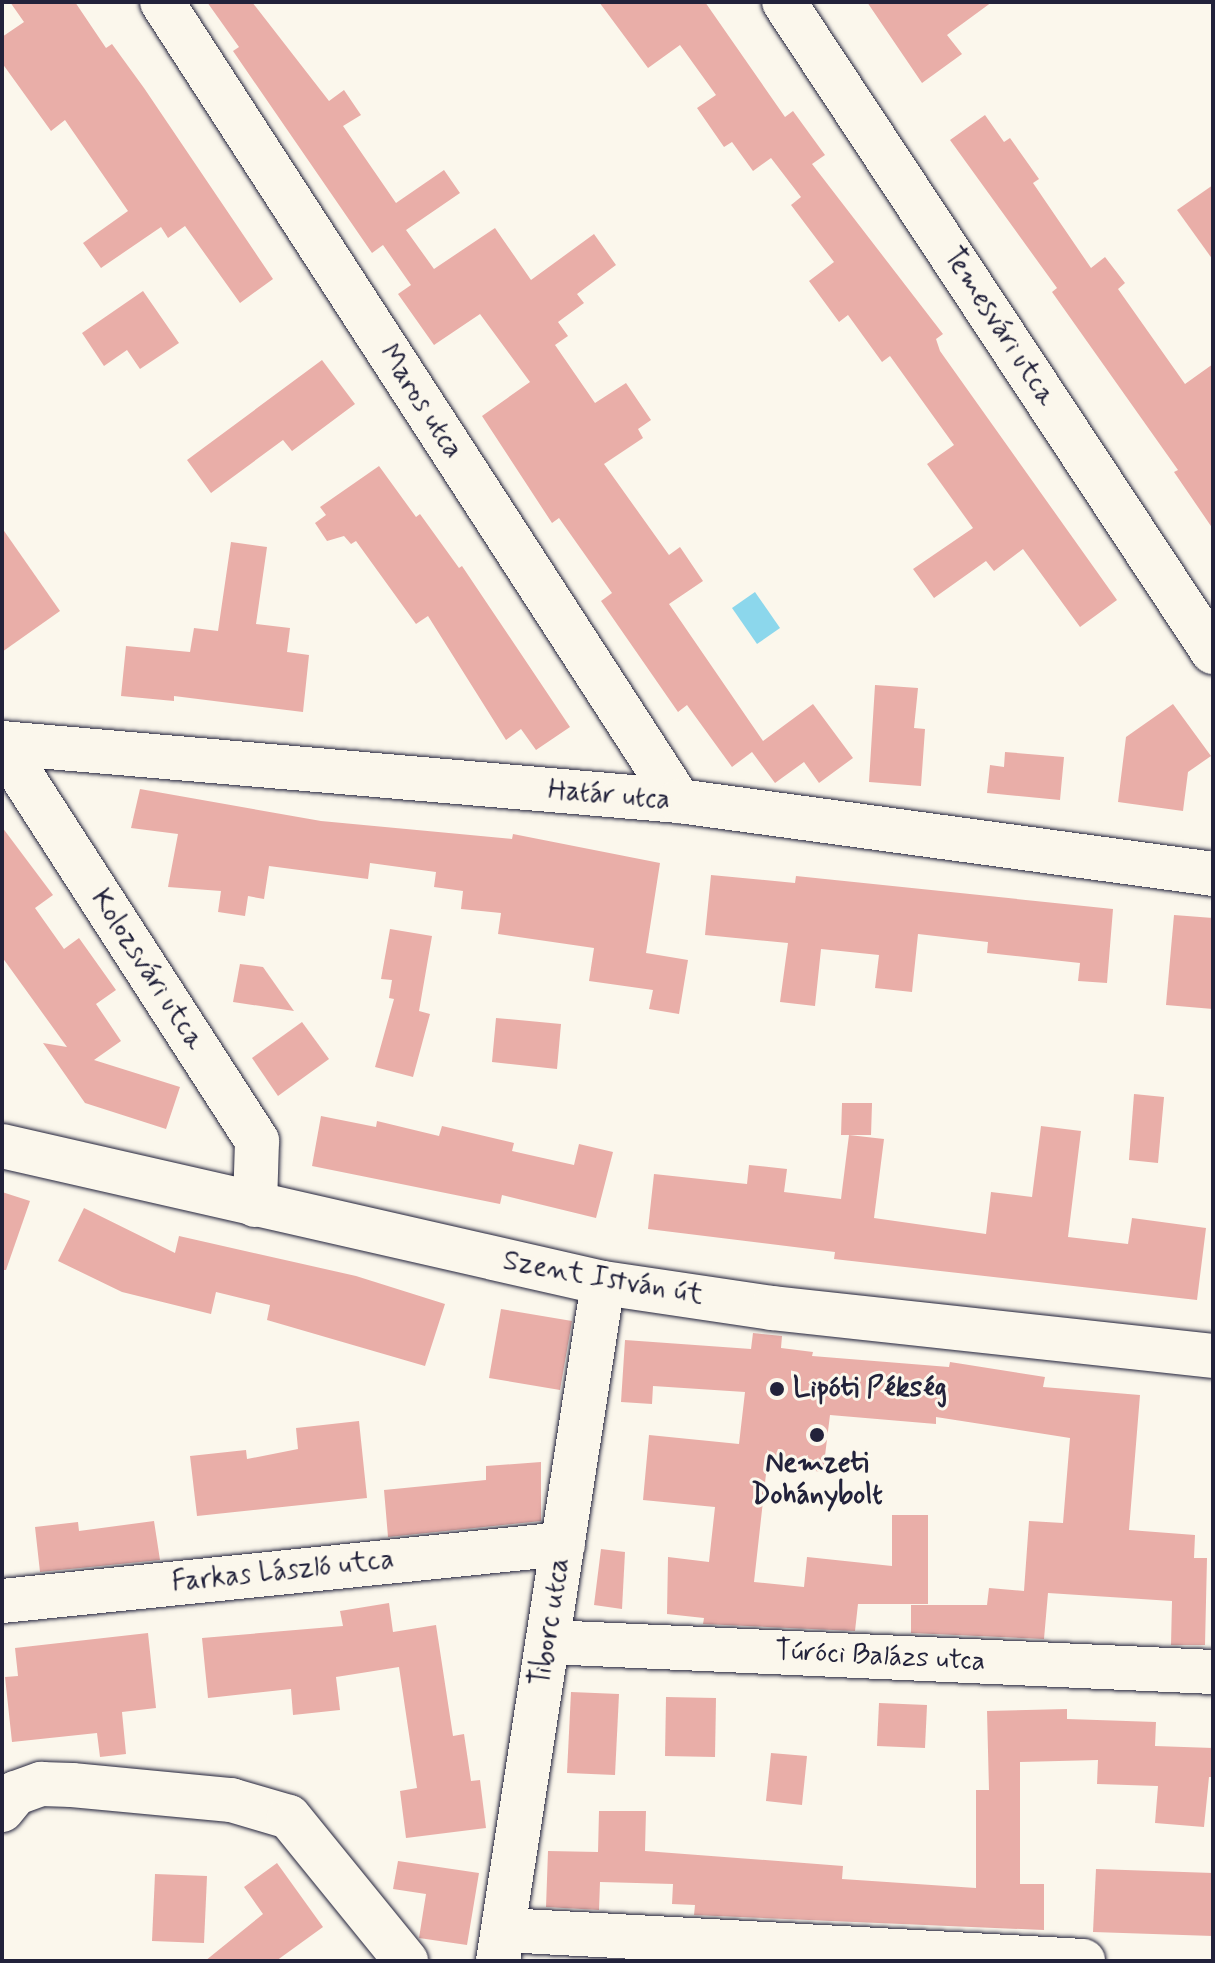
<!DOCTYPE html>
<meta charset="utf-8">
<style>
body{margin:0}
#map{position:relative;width:1215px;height:1963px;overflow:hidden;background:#fbf7ec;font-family:Mynerve,sans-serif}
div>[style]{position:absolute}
.water>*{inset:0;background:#8cd7ec}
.building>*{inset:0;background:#e9aea8}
.roads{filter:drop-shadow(0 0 2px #22223b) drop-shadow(0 0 2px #22223b)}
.minor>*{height:44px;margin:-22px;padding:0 22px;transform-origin:22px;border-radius:22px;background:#fbf7ec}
.dots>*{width:22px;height:22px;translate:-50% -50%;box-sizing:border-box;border:4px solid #fbf7ec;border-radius:50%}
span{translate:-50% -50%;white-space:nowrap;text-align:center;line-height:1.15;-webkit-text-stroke:6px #fbf7ec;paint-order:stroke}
.street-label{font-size:28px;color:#22223b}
.poi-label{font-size:28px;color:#22223b;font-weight:700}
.left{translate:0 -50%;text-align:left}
.frame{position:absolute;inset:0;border:4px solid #22223b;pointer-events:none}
</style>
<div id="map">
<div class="water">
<div style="clip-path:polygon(755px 592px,780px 628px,757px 644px,732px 608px)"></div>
</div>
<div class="building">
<div style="clip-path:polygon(10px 2px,75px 2px,106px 48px,112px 44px,144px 88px,273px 279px,240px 303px,185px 226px,168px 238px,161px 227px,101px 268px,83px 243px,128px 211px,65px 120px,51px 131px,2px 63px,2px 37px,24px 22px)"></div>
<div style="clip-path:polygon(207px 2px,252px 2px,329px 101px,344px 90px,361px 115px,343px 126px,396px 203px,444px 170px,460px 193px,406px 230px,434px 269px,495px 228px,531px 280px,594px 234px,616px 265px,577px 294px,584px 303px,558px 322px,568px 336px,555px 345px,595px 403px,626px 383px,651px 420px,638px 429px,643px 438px,604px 464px,669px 555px,680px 547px,703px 581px,669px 604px,763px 741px,813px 704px,853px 758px,819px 783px,804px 762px,775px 783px,752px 752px,732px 767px,687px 705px,678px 712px,601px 601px,612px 593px,559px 518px,552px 523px,482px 416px,530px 382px,480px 314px,434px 345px,398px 294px,411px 285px,383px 245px,372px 253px,233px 51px,239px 47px)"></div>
<div style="clip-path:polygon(599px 2px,705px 2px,785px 117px,793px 111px,825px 155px,812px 164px,943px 334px,936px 339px,940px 351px,1117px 600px,1080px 627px,1023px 549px,994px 571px,986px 561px,934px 598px,913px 569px,973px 528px,927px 464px,954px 445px,890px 356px,882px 362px,848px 315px,839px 322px,809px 281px,834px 262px,791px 205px,801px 197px,771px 158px,753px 171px,732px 142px,724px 147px,697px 108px,716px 95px,680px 45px,648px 68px)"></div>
<div style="clip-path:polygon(867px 2px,992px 2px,947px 35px,962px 54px,922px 83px)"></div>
<div style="clip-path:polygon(985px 115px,1004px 142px,1010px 138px,1039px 179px,1033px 183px,1091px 268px,1105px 257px,1125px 283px,1118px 289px,1185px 384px,1213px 364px,1213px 529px,1174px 472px,1178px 470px,1052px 292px,1057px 288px,950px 140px)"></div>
<div style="clip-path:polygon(1213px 185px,1213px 260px,1177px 210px)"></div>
<div style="clip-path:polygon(143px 291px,179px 343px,140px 369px,127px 350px,104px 366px,82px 333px)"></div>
<div style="clip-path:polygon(322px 360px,355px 404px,292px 451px,283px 440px,211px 493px,187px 460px)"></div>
<div style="clip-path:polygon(379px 466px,416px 517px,420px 514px,459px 568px,462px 566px,570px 727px,536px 750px,521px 729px,506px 740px,428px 616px,416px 624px,356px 541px,351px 544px,344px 536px,327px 541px,315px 523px,326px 515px,320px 507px)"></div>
<div style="clip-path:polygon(2px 528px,60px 611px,2px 652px)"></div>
<div style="clip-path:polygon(231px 542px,267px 547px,256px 624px,290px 628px,287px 652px,309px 655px,303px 712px,174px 696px,174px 701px,121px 696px,126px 646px,190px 652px,194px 628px,218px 631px)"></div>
<div style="clip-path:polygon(875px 685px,918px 688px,914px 728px,925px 729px,921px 786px,869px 782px)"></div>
<div style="clip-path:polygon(1173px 704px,1211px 756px,1188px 772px,1183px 811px,1118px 802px,1126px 737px)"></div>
<div style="clip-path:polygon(1005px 752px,1064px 757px,1060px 800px,987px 793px,990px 765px,1004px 767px)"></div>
<div style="clip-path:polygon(140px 789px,321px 821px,512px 839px,513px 834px,660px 863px,646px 953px,688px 960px,679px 1014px,649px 1009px,653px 990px,589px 981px,594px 948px,498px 934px,501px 913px,461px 909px,463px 891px,434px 887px,436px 872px,370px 863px,368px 879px,269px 866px,264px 899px,248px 896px,245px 916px,218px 912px,221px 891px,168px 887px,178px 834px,131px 828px)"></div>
<div style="clip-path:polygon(2px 827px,53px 895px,35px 908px,64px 949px,79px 938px,116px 990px,96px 1004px,121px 1041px,94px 1060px,180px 1087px,166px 1129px,85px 1103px,43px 1043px,67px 1047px,2px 957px)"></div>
<div style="clip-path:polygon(711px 875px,795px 883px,796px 876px,1113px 909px,1107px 983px,1078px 981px,1080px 963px,987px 953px,988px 942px,918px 934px,912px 992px,875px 988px,879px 955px,821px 949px,815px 1006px,780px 1002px,788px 943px,705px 935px)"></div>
<div style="clip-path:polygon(1174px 915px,1213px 918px,1213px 1009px,1166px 1005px)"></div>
<div style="clip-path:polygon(390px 929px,432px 936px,419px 1011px,430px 1014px,413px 1077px,375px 1067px,394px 999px,389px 998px,392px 980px,381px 979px)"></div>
<div style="clip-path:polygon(240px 964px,263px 967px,294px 1011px,233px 1002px)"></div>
<div style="clip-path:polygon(496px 1018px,561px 1024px,557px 1069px,492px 1062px)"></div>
<div style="clip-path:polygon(302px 1022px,329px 1059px,278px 1096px,252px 1058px)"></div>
<div style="clip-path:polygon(1134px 1094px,1164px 1097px,1158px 1163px,1129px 1160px)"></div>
<div style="clip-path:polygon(842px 1103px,872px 1103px,871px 1135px,841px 1135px)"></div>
<div style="clip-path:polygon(321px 1116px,376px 1127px,377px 1121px,439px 1136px,442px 1126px,514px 1143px,512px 1151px,574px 1165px,579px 1144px,613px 1152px,596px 1218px,502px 1195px,500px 1204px,312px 1166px)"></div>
<div style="clip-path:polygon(1041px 1126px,1081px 1131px,1068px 1237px,1128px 1244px,1132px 1218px,1206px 1228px,1197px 1300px,834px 1259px,835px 1252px,648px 1229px,654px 1174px,747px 1184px,749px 1165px,787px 1169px,784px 1192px,841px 1199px,849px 1135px,884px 1139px,874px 1218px,986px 1234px,991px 1192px,1032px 1197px)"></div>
<div style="clip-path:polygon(2px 1192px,30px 1201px,6px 1270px,2px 1270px)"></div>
<div style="clip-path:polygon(84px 1208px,175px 1253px,179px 1236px,356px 1276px,445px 1304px,425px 1366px,267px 1320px,270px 1305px,216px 1292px,211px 1314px,122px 1292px,58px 1261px)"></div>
<div style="clip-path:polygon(501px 1309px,572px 1321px,560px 1390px,489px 1378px)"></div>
<div style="clip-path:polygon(753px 1333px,782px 1336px,781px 1348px,813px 1352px,812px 1356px,949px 1367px,950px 1362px,1045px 1377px,1043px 1387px,1140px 1395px,1129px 1530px,1195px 1535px,1194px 1558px,1207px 1558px,1205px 1645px,1171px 1645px,1172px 1601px,1048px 1593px,1044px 1639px,911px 1633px,911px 1605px,987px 1605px,989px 1588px,1024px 1591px,1029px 1521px,1063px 1523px,1070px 1438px,936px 1417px,936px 1424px,830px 1415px,823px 1472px,767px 1465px,754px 1582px,804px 1587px,807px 1557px,892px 1566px,892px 1515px,928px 1515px,928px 1604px,858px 1604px,855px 1631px,703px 1624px,704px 1618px,667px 1614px,668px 1557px,709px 1562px,715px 1507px,643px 1500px,649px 1435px,739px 1444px,745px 1392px,653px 1386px,652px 1404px,621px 1402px,625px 1340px,751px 1349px)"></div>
<div style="clip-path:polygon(359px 1421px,367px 1498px,197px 1516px,190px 1456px,246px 1450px,247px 1459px,298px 1449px,296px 1428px)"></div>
<div style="clip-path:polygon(541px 1462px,541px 1521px,388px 1537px,384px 1490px,486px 1480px,486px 1466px)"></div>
<div style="clip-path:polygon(154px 1521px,160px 1560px,40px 1572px,35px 1527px,78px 1522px,79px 1531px)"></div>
<div style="clip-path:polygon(601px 1549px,625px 1552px,622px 1609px,594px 1605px)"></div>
<div style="clip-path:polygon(389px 1603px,393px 1632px,436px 1625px,453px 1736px,464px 1734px,471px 1781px,480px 1780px,486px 1828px,406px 1838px,400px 1791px,417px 1788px,399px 1667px,336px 1677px,340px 1710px,293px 1715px,291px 1689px,208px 1698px,202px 1638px,343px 1626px,340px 1611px)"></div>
<div style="clip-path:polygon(148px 1633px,156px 1708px,122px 1712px,126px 1754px,100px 1757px,97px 1733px,12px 1742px,5px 1677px,18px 1676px,15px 1648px)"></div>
<div style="clip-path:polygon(571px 1692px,619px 1694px,615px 1775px,567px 1773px)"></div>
<div style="clip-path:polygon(666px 1697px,716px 1698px,715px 1757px,665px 1756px)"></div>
<div style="clip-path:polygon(879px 1703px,927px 1705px,925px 1748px,877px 1746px)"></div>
<div style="clip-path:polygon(1067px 1709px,1067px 1719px,1156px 1722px,1155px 1746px,1213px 1748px,1213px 1777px,1209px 1777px,1204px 1827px,1155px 1823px,1158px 1786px,1097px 1784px,1098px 1760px,1020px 1762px,1020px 1884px,1044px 1884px,1044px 1930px,694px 1915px,695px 1905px,672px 1904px,673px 1884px,600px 1882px,599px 1910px,546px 1907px,548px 1851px,598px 1852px,599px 1811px,646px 1811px,645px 1851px,843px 1866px,842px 1879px,976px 1888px,976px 1790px,989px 1790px,987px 1711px)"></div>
<div style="clip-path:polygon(771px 1753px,807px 1756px,802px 1805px,766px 1801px)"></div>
<div style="clip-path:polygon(398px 1861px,479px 1873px,467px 1945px,419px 1938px,426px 1894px,393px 1889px)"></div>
<div style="clip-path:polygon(277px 1863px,323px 1927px,276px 1961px,205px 1961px,263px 1914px,244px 1887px)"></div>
<div style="clip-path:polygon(1096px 1869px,1213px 1873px,1213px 1936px,1093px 1932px)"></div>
<div style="clip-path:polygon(155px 1874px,207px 1876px,204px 1943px,152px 1941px)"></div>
</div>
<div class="roads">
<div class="minor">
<div style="left:162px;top:2px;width:952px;rotate:57.09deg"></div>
<div style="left:784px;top:2px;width:779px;rotate:56.58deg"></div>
<div style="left:2px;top:743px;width:679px;rotate:4.9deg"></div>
<div style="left:679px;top:801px;width:539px;rotate:7.78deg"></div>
<div style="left:2px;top:745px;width:471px;rotate:57.2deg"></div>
<div style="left:257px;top:1141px;width:64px;rotate:91.8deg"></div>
<div style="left:2px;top:1146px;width:616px;rotate:12.84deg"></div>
<div style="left:603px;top:1283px;width:171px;rotate:8.4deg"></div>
<div style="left:772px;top:1308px;width:444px;rotate:6.2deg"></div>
<div style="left:2px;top:1601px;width:564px;rotate:-5.8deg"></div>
<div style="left:548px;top:1642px;width:666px;rotate:2.58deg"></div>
<div style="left:2px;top:1810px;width:22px;rotate:-51deg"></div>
<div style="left:16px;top:1793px;width:27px;rotate:-20deg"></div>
<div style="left:41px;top:1784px;width:31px;rotate:2deg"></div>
<div style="left:72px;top:1785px;width:160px;rotate:5.4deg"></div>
<div style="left:231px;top:1800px;width:60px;rotate:16.3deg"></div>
<div style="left:289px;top:1817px;width:186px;rotate:50.9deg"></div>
<div style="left:504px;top:1930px;width:580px;rotate:3.06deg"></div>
<div style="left:498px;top:1961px;width:686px;rotate:-81.2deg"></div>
</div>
</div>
<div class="dots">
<div style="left:777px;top:1389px;background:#22223b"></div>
<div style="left:817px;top:1435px;background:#22223b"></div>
</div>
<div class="street-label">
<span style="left:999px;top:327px;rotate:57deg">Temesvári utca</span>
<span style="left:420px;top:402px;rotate:57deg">Maros utca</span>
<span style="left:609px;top:796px;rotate:5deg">Határ utca</span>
<span style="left:147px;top:970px;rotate:57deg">Kolozsvári utca</span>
<span style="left:603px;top:1279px;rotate:10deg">Szent István út</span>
<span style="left:283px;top:1572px;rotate:-6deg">Farkas László utca</span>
<span style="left:551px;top:1622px;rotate:-81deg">Tiborc utca</span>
<span style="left:880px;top:1657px;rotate:3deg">Túróci Balázs utca</span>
</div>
<div class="poi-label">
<span class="left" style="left:793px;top:1389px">Lipóti Pékség</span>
<span style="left:817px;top:1480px">Nemzeti<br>Dohánybolt</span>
</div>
<div class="frame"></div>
</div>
